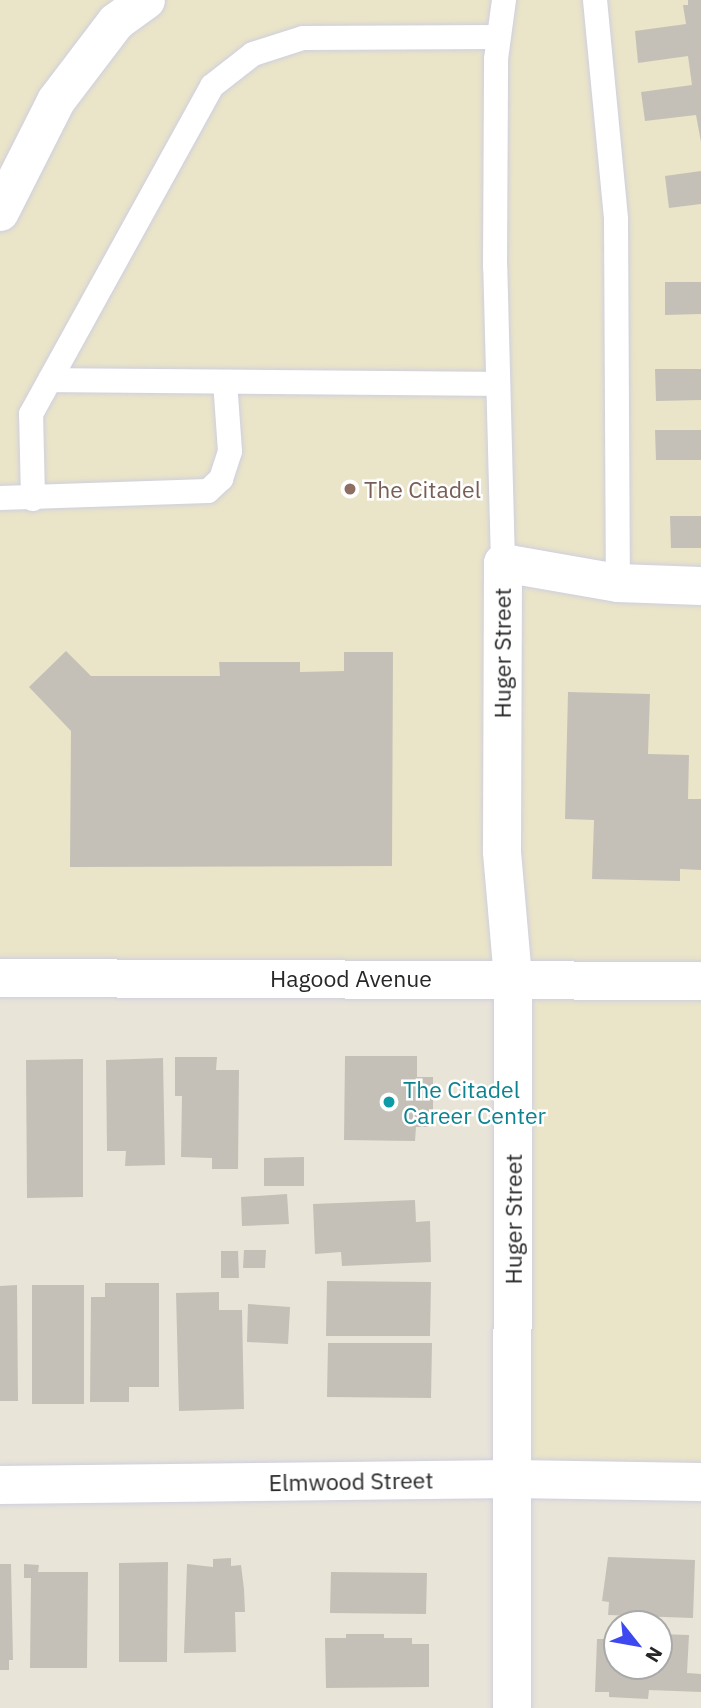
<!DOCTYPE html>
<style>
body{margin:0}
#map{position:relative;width:701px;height:1708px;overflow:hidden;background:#e9e4d8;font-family:"IBM Plex Sans",sans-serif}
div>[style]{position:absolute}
.education>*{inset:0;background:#eae4c8}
.building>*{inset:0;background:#c4c0b8}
.roads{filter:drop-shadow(0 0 2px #cecfdf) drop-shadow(0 0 2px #cecfdf)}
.lane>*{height:24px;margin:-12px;padding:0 12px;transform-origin:12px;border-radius:12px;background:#fff}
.street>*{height:38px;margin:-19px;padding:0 19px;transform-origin:19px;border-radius:19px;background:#fff}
.secondary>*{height:38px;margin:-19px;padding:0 19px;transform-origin:19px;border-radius:19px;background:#fff}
.dots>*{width:19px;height:19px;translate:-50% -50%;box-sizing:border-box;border:4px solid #fff;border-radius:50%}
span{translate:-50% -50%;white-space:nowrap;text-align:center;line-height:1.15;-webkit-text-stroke:5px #fff;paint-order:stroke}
.education-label{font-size:23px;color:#785e54}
.left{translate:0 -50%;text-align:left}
.street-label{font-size:23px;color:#272727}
.culture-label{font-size:23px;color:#0d838f}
.north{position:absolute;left:603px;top:1610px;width:70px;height:70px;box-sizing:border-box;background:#fff;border:2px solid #a9a9a9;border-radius:50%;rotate:121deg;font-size:19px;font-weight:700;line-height:28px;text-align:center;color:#272727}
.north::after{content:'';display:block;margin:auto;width:24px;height:32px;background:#3d48f1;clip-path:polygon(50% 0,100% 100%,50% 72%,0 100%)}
</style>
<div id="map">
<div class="education">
<div style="clip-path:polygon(0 0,701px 0,701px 1482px,513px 1479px,512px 978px,0 978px)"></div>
</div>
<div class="building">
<div style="clip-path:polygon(688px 0,701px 0,701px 142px,696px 115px,645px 121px,641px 92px,692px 85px,688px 56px,638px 63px,635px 31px,686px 24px,683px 5px,688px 5px)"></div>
<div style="clip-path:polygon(701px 171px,701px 204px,669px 208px,665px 176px)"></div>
<div style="clip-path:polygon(665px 282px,701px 282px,701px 314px,665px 315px)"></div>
<div style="clip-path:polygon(655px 369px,701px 369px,701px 400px,656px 401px)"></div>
<div style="clip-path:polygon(655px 430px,701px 430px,701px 460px,656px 460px)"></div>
<div style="clip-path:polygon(670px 516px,701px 516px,701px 548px,671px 548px)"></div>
<div style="clip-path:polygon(66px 651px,91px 676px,220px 676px,219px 662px,300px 662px,300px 672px,344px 671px,344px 652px,393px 652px,392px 866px,70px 867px,71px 731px,29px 687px)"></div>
<div style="clip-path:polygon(568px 692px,650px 694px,648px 754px,689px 755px,688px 799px,701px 799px,701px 870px,680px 869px,680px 881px,592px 879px,594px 820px,565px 819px)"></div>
<div style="clip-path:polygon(345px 1056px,417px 1056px,417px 1077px,433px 1077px,433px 1127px,416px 1127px,415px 1141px,344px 1140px)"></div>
<div style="clip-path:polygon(175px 1057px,217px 1057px,216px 1070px,239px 1070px,238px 1169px,212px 1169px,212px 1158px,181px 1157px,182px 1096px,175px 1096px)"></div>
<div style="clip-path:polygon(163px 1058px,165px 1165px,125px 1166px,126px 1151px,107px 1151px,106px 1060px)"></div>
<div style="clip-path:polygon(83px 1059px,83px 1197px,27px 1198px,26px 1060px)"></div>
<div style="clip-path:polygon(304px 1157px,304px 1186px,264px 1186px,264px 1158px)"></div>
<div style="clip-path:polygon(287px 1194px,289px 1224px,242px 1226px,241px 1197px)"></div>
<div style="clip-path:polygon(415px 1200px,416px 1222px,430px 1221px,431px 1262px,342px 1266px,341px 1252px,315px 1254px,313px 1204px)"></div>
<div style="clip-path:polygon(244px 1250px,266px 1250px,265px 1268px,243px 1268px)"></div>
<div style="clip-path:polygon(221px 1251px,238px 1251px,239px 1278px,221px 1278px)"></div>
<div style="clip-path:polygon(327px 1281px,431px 1282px,430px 1336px,326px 1336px)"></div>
<div style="clip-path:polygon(105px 1283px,159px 1283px,159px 1387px,129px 1387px,129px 1402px,90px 1402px,91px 1297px,105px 1297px)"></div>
<div style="clip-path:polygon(17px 1285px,18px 1401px,0 1401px,0 1286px)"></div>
<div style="clip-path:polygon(32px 1285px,84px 1285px,84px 1404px,32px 1404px)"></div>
<div style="clip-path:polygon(219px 1292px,219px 1310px,242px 1310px,244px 1409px,179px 1411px,176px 1293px)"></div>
<div style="clip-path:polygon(248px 1304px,290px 1307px,288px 1344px,247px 1342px)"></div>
<div style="clip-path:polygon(328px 1343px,432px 1343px,431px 1398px,327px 1397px)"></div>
<div style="clip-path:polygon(608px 1557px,695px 1560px,693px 1618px,608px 1615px,609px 1602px,602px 1601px)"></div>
<div style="clip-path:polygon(231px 1558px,231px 1566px,241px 1565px,244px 1589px,245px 1612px,235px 1612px,236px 1652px,184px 1653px,187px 1564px,213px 1567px,213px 1559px)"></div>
<div style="clip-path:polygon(168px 1562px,167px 1662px,119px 1662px,119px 1563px)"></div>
<div style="clip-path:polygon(0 1564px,11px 1564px,13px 1660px,9px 1660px,9px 1670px,0 1670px)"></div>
<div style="clip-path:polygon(24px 1564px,39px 1565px,38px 1572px,88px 1572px,87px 1668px,30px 1668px,31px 1578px,24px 1578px)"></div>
<div style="clip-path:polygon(331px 1572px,427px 1573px,426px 1614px,330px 1613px)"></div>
<div style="clip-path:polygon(609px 1632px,617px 1632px,617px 1666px,659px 1666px,659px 1634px,689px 1635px,687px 1673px,701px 1674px,701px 1692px,649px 1690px,648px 1699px,609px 1697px,609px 1692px,595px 1692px,597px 1639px,609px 1639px)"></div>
<div style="clip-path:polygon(346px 1634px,384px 1634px,384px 1638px,412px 1638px,412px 1644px,429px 1644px,429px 1687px,326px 1688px,325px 1638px,346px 1638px)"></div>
</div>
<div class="roads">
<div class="lane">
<div style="left:595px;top:0;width:220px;rotate:84.5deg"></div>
<div style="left:616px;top:219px;width:364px;rotate:89.7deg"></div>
<div style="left:50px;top:380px;width:445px;rotate:0.5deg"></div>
<div style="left:0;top:498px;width:208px;rotate:-1.9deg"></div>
<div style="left:208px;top:491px;width:18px;rotate:-43deg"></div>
<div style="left:221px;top:479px;width:29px;rotate:-72deg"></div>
<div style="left:230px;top:451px;width:69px;rotate:-94.1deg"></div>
<div style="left:33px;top:499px;width:85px;rotate:-91.3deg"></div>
<div style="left:31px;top:414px;width:375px;rotate:-61.1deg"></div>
<div style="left:212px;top:86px;width:52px;rotate:-38deg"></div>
<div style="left:253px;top:54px;width:52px;rotate:-17.7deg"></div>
<div style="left:303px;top:38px;width:195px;rotate:-0.3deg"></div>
<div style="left:503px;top:563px;width:296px;rotate:-91.5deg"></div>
<div style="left:495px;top:267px;width:208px;rotate:-89.7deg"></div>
<div style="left:496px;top:59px;width:60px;rotate:-82.3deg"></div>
</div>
<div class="street">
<div style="left:0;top:212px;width:124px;rotate:-63.2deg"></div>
<div style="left:56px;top:101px;width:99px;rotate:-52.8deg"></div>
<div style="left:116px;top:22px;width:37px;rotate:-36deg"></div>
<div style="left:513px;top:978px;width:127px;rotate:-95deg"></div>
<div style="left:502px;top:851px;width:288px;rotate:-89.8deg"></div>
<div style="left:503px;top:563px;width:117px;rotate:9.9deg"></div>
<div style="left:618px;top:583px;width:83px;rotate:2.1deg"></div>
<div style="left:0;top:1485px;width:513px;rotate:-0.67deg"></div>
<div style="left:513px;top:1479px;width:188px;rotate:0.9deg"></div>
</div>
<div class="secondary">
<div style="left:0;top:978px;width:701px;rotate:0.25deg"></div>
<div style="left:512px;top:1708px;width:730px;rotate:-89.92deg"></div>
</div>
</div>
<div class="dots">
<div style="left:350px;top:489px;background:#8d6e63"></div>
<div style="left:389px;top:1102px;background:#0f9aa8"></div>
</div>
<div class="education-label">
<span class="left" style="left:364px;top:489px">The Citadel</span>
</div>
<div class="street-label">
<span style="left:502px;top:653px;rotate:-90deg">Huger Street</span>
<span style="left:351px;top:978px">Hagood Avenue</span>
<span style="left:513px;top:1219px;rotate:-90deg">Huger Street</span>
<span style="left:351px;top:1481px;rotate:-1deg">Elmwood Street</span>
</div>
<div class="culture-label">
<span class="left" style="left:403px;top:1102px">The Citadel<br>Career Center</span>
</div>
<div class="north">N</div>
</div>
